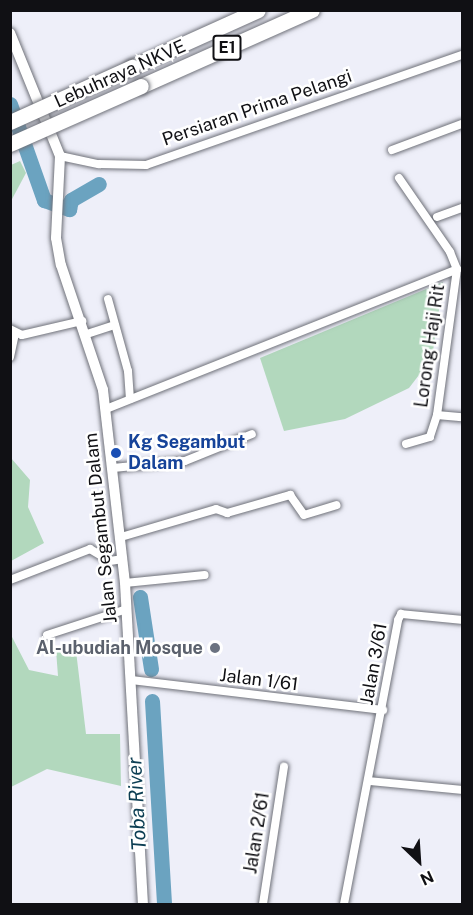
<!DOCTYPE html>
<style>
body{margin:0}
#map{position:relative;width:473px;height:915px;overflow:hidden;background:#eeeff9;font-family:"Public Sans",sans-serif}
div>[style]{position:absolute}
.green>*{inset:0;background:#b2d8bd}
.river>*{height:15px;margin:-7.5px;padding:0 7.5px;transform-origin:7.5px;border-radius:7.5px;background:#6ba3c0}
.roads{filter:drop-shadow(0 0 2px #6f7179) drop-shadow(0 0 2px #6f7179)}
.minor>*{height:8px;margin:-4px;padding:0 4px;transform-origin:4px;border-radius:4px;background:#fff}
.tertiary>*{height:10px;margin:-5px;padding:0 5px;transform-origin:5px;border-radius:5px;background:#fff}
.motorway>*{height:15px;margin:-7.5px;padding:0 7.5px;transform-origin:7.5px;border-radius:7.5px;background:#fff}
.bridges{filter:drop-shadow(0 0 2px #6f7179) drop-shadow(0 0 2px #6f7179)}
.motorway-bridge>*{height:15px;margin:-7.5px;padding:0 7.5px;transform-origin:7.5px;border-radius:7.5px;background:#fff}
.dots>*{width:16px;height:16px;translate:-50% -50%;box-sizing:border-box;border:3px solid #fff;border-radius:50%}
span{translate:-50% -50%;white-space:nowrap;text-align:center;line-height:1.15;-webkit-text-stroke:5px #fff;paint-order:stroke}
.shield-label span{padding:2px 4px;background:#fff;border:2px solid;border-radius:4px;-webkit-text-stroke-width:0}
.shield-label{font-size:16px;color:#101014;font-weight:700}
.street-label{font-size:18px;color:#101014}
.transit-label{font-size:18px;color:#164399;font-weight:700}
.left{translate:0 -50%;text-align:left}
.worship-label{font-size:18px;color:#5b616d;font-weight:700}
.right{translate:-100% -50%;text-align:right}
.water-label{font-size:20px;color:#0c3e53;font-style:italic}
.frame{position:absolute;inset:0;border:12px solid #101014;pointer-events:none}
.north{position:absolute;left:389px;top:831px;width:60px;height:60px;-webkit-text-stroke:4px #fff;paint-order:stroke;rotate:155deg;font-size:16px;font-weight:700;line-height:24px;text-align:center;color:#101014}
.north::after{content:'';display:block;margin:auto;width:21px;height:27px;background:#101014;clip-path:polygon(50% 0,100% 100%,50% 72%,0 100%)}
</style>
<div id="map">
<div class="green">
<div style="clip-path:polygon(20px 161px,26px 173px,11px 201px,11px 165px)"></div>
<div style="clip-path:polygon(443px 282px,432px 358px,409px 388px,345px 419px,284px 431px,260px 358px)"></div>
<div style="clip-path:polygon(11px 458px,30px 480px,28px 507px,44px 543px,11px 561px)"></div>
<div style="clip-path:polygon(11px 635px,29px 670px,58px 676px,56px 650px,76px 651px,86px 734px,120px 734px,121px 786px,47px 769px,11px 787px)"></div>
</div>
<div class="river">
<div style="left:10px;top:104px;width:102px;rotate:70.5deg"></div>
<div style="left:44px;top:200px;width:27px;rotate:20deg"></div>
<div style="left:69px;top:209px;width:9px;rotate:-77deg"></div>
<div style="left:71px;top:200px;width:32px;rotate:-30deg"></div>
<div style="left:140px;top:597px;width:73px;rotate:81.3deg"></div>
<div style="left:152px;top:701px;width:203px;rotate:86.6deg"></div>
</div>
<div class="roads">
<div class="minor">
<div style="left:392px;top:150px;width:75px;rotate:-20.4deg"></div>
<div style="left:60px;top:156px;width:40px;rotate:12deg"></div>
<div style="left:99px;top:164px;width:47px;rotate:1.2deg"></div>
<div style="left:146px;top:165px;width:335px;rotate:-19.2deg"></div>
<div style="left:399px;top:178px;width:90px;rotate:55.4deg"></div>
<div style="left:450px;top:252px;width:18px;rotate:68deg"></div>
<div style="left:457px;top:269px;width:147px;rotate:97.8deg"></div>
<div style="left:437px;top:415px;width:23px;rotate:108deg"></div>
<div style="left:430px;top:437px;width:25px;rotate:164deg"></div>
<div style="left:437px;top:217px;width:27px;rotate:-20deg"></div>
<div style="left:108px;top:299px;width:75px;rotate:74.5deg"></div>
<div style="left:128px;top:371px;width:28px;rotate:86deg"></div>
<div style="left:10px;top:329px;width:13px;rotate:27deg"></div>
<div style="left:22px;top:335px;width:62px;rotate:-13.1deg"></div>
<div style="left:87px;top:334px;width:29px;rotate:-18deg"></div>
<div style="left:10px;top:357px;width:24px;rotate:-78deg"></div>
<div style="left:106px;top:409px;width:378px;rotate:-21.7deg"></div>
<div style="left:437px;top:415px;width:25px;rotate:5deg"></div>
<div style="left:113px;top:468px;width:72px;rotate:-5.6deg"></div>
<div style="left:185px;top:461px;width:72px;rotate:-21.9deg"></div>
<div style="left:121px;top:537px;width:99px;rotate:-16.4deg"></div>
<div style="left:216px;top:509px;width:12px;rotate:20deg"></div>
<div style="left:227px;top:513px;width:66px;rotate:-15.9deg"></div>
<div style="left:290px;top:495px;width:24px;rotate:55deg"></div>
<div style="left:304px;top:515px;width:34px;rotate:-17deg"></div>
<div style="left:10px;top:580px;width:86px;rotate:-21.2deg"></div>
<div style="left:90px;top:549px;width:23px;rotate:31deg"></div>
<div style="left:110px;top:561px;width:13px;rotate:-9deg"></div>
<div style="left:125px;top:583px;width:80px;rotate:-5.7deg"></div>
<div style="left:47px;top:635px;width:84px;rotate:-18deg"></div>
<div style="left:131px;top:680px;width:254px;rotate:6.8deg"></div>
<div style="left:369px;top:781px;width:93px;rotate:5.5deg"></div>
<div style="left:263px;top:904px;width:139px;rotate:-81.3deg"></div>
<div style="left:344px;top:904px;width:289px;rotate:-79.2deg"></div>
<div style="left:398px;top:620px;width:7px;rotate:-63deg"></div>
<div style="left:401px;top:614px;width:61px;rotate:5.6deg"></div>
</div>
<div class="tertiary">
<div style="left:10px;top:33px;width:133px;rotate:67.9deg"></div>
<div style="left:60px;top:156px;width:82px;rotate:92.8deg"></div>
<div style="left:56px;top:238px;width:27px;rotate:80deg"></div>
<div style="left:61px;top:265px;width:132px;rotate:71.4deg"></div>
<div style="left:103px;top:390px;width:194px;rotate:83.5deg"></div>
<div style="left:125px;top:583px;width:322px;rotate:86.8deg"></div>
</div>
<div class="motorway">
<div style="left:132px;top:67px;width:138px;rotate:-24.3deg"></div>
<div style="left:141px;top:86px;width:187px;rotate:-24deg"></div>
</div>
</div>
<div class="bridges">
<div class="motorway-bridge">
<div style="left:10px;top:122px;width:134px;rotate:-24.3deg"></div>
<div style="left:10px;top:144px;width:143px;rotate:-23.9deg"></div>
</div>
</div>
<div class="dots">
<div style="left:116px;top:453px;background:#1a4fb4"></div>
<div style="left:215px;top:648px;background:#6b7280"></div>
</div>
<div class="shield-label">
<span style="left:227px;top:48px">E1</span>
</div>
<div class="street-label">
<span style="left:120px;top:74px;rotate:-24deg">Lebuhraya NKVE</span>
<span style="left:257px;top:108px;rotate:-19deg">Persiaran Prima Pelangi</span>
<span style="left:430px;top:346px;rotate:-82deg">Lorong Haji Rit</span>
<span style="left:101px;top:528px;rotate:-96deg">Jalan Segambut Dalam</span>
<span style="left:374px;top:664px;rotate:-80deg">Jalan 3/61</span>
<span style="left:259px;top:680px;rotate:7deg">Jalan 1/61</span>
<span style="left:257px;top:833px;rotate:-81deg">Jalan 2/61</span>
</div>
<div class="transit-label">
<span class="left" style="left:128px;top:453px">Kg Segambut<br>Dalam</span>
</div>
<div class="worship-label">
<span class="right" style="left:203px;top:648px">Al-ubudiah Mosque</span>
</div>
<div class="water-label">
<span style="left:137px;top:804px;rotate:-93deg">Toba River</span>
</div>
<div class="frame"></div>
<div class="north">N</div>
</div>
